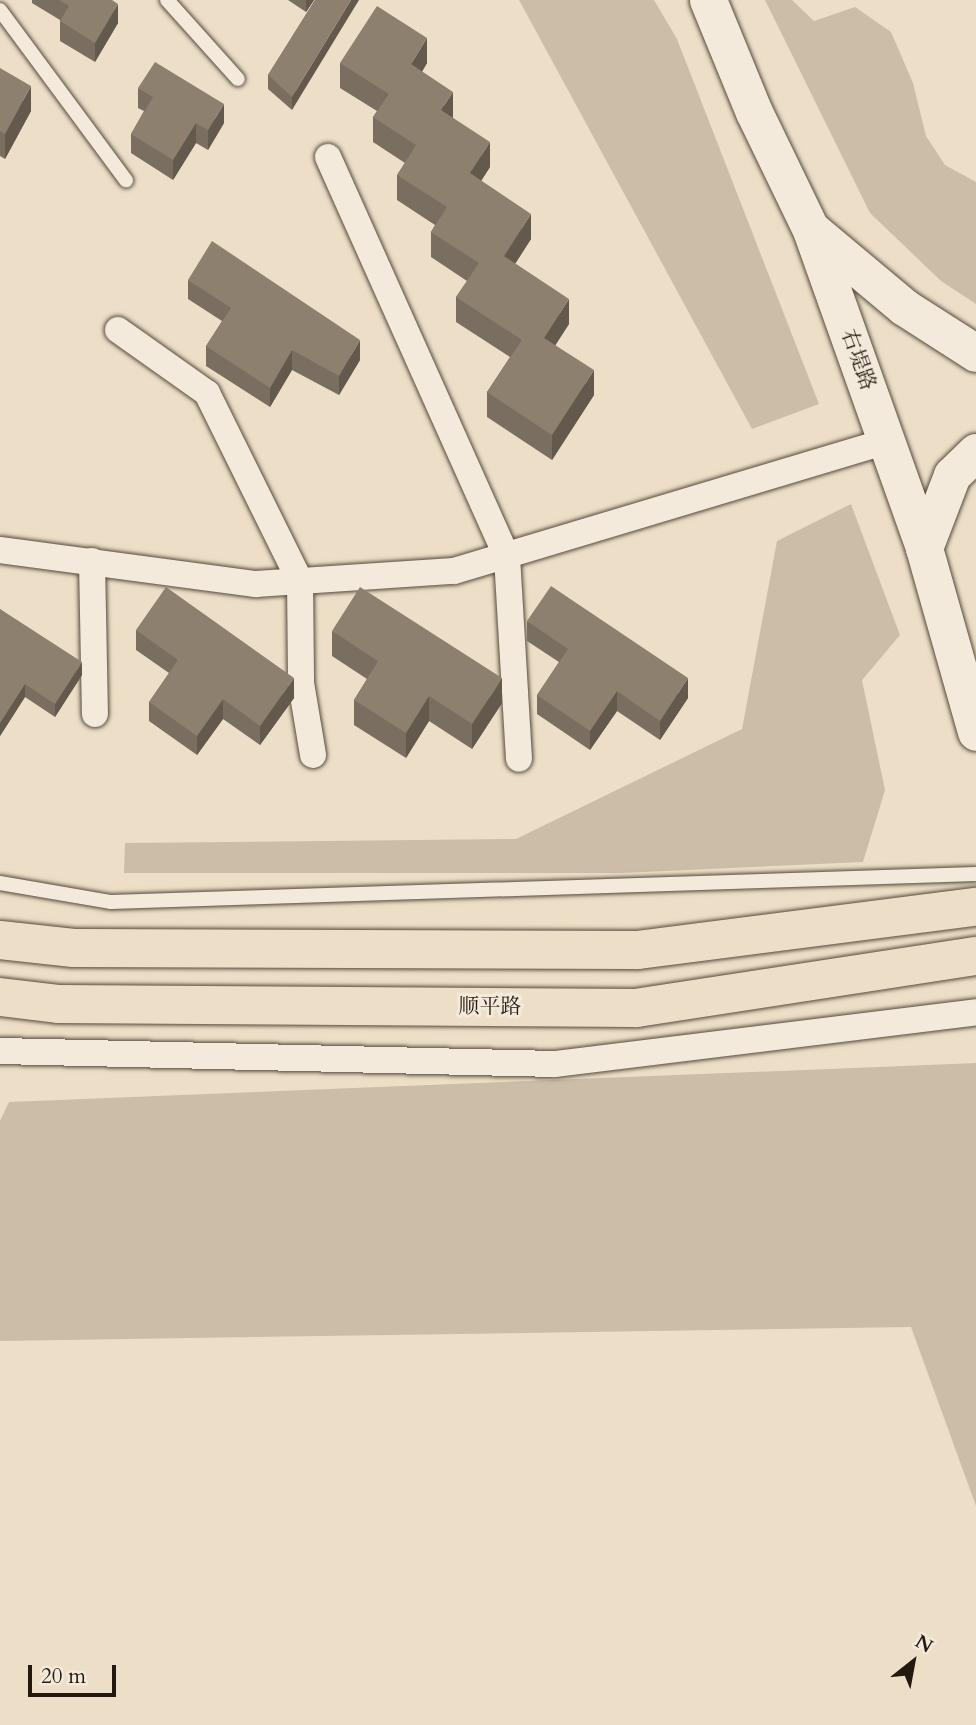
<!DOCTYPE html>
<meta charset="utf-8">
<style>
body{margin:0}
#map{position:relative;width:976px;height:1725px;overflow:hidden;background:#eddfc7;font-family:Cardo,"Noto Serif SC",serif}
div>[style]{position:absolute}
.green>*{inset:0;background:#cbbda8}
.roads{filter:drop-shadow(0 0 2px #564a3c) drop-shadow(0 0 2px #564a3c)}
.service>*{height:14px;margin:-7px;padding:0 7px;transform-origin:7px;border-radius:7px;background:#f3eadb}
.minor>*{height:26px;margin:-13px;padding:0 13px;transform-origin:13px;border-radius:13px;background:#f3eadb}
.secondary>*{height:37px;margin:-18.5px;padding:0 18.5px;transform-origin:18.5px;border-radius:18.5px;background:#f3eadb}
.primary>*{height:38px;margin:-19px;padding:0 19px;transform-origin:19px;border-radius:19px;background:#eddfc7}
.wall>*{inset:0;background:#796e5f}
.shaded-wall>*{inset:0;background:#635a4d}
.building>*{inset:0;background:#8d806e}
span{translate:-50% -50%;white-space:nowrap;text-align:center;line-height:1.15;-webkit-text-stroke:6px #f3eadb;paint-order:stroke}
.street-label{font-size:21px;color:#24190e}
.north{position:absolute;left:878px;top:1627px;width:70px;height:70px;-webkit-text-stroke:5px #f3eadb;paint-order:stroke;rotate:31deg;font-size:19px;font-weight:700;line-height:28px;text-align:center;color:#24190e}
.north::after{content:'';display:block;margin:auto;width:24px;height:32px;background:#24190e;clip-path:polygon(50% 0,100% 100%,50% 72%,0 100%)}
.scale{position:absolute;left:28px;top:1665px;width:88px;height:32px;box-sizing:border-box;border:4px solid #24190e;border-top:0;padding-left:9px;font-size:21px;line-height:24px;white-space:nowrap;color:#24190e;-webkit-text-stroke:5px #f3eadb;paint-order:stroke}
</style>
<div id="map">
<div class="green">
<div style="clip-path:polygon(519px 0,654px 0,677px 39px,819px 404px,752px 429px)"></div>
<div style="clip-path:polygon(765px 0,792px 0,814px 21px,855px 7px,891px 32px,913px 83px,926px 136px,945px 165px,976px 182px,976px 304px,941px 281px,870px 213px)"></div>
<div style="clip-path:polygon(851px 504px,900px 635px,862px 680px,885px 790px,863px 862px,622px 873px,124px 873px,125px 843px,516px 839px,742px 729px,777px 541px)"></div>
<div style="clip-path:polygon(976px 1063px,976px 1506px,911px 1327px,0 1341px,0 1121px,9px 1102px)"></div>
</div>
<div class="roads">
<div class="service">
<div style="left:167px;top:0;width:106px;rotate:48.1deg"></div>
<div style="left:0;top:10px;width:212px;rotate:53.5deg"></div>
<div style="left:0;top:883px;width:113px;rotate:9.7deg"></div>
<div style="left:111px;top:902px;width:865px;rotate:-1.85deg"></div>
</div>
<div class="minor">
<div style="left:328px;top:157px;width:438px;rotate:65.9deg"></div>
<div style="left:507px;top:557px;width:202px;rotate:86.6deg"></div>
<div style="left:118px;top:330px;width:109px;rotate:35.3deg"></div>
<div style="left:207px;top:393px;width:210px;rotate:63.7deg"></div>
<div style="left:300px;top:581px;width:102px;rotate:89.4deg"></div>
<div style="left:301px;top:683px;width:73px;rotate:80.5deg"></div>
<div style="left:0;top:550px;width:258px;rotate:7.6deg"></div>
<div style="left:256px;top:584px;width:198px;rotate:-3.8deg"></div>
<div style="left:454px;top:571px;width:452px;rotate:-16.7deg"></div>
<div style="left:92px;top:561px;width:153px;rotate:88.9deg"></div>
<div style="left:0;top:1051px;width:555px;rotate:1.34deg"></div>
<div style="left:555px;top:1064px;width:424px;rotate:-7deg"></div>
</div>
<div class="secondary">
<div style="left:708px;top:0;width:121px;rotate:67.7deg"></div>
<div style="left:754px;top:112px;width:131px;rotate:64.2deg"></div>
<div style="left:811px;top:230px;width:337px;rotate:70.4deg"></div>
<div style="left:924px;top:548px;width:191px;rotate:74.2deg"></div>
<div style="left:812px;top:230px;width:120px;rotate:39.9deg"></div>
<div style="left:904px;top:307px;width:85px;rotate:32.6deg"></div>
<div style="left:924px;top:548px;width:78px;rotate:-69deg"></div>
<div style="left:952px;top:475px;width:33px;rotate:-44deg"></div>
</div>
<div class="primary">
<div style="left:0;top:940px;width:74px;rotate:6.2deg"></div>
<div style="left:74px;top:948px;width:564px;rotate:0.2deg"></div>
<div style="left:638px;top:950px;width:341px;rotate:-7.3deg"></div>
<div style="left:0;top:997px;width:58px;rotate:6.9deg"></div>
<div style="left:58px;top:1004px;width:578px;rotate:0.4deg"></div>
<div style="left:636px;top:1008px;width:344px;rotate:-8.7deg"></div>
</div>
</div>
<div class="wall">
<div style="clip-path:polygon(32px 0,112px 0,118px 23px,95px 62px,60px 41px,60px 20px,32px 3px)"></div>
<div style="clip-path:polygon(288px 0,314px 0,306px 12px)"></div>
<div style="clip-path:polygon(315px 0,292px 110px,268px 89px,268px 75px)"></div>
<div style="clip-path:polygon(340px 63px,427px 63px,422px 72px,453px 118px,490px 167px,481px 181px,531px 239px,515px 264px,569px 324px,555px 345px,594px 395px,552px 460px,487px 417px,487px 392px,510px 357px,456px 322px,456px 297px,467px 281px,431px 257px,431px 232px,435px 225px,397px 200px,397px 175px,405px 163px,373px 142px,373px 117px,377px 111px,340px 88px)"></div>
<div style="clip-path:polygon(0 68px,31px 111px,5px 159px,0 156px)"></div>
<div style="clip-path:polygon(138px 88px,224px 123px,208px 150px,196px 143px,173px 180px,131px 153px,131px 134px,144px 111px,138px 108px)"></div>
<div style="clip-path:polygon(188px 280px,360px 360px,339px 395px,292px 370px,270px 407px,206px 366px,206px 346px,222px 321px,188px 299px)"></div>
<div style="clip-path:polygon(0 609px,82px 675px,55px 717px,25px 697px,0 736px)"></div>
<div style="clip-path:polygon(527px 621px,688px 698px,660px 740px,617px 711px,590px 750px,537px 714px,537px 695px,559px 662px,527px 641px)"></div>
<div style="clip-path:polygon(136px 630px,294px 698px,260px 745px,223px 719px,197px 755px,149px 721px,149px 702px,169px 673px,136px 650px)"></div>
<div style="clip-path:polygon(332px 631px,502px 703px,472px 749px,429px 721px,406px 758px,354px 725px,354px 700px,367px 679px,332px 656px)"></div>
</div>
<div class="shaded-wall">
<div style="clip-path:polygon(306px 0,314px 0,306px 12px)"></div>
<div style="clip-path:polygon(351px 0,359px 0,292px 110px,292px 97px)"></div>
<div style="clip-path:polygon(118px 4px,118px 23px,95px 62px,95px 43px)"></div>
<div style="clip-path:polygon(427px 38px,427px 63px,411px 89px,411px 64px)"></div>
<div style="clip-path:polygon(31px 86px,31px 111px,5px 159px,5px 134px)"></div>
<div style="clip-path:polygon(453px 92px,453px 117px,441px 135px,441px 110px)"></div>
<div style="clip-path:polygon(224px 104px,224px 123px,208px 150px,208px 130px)"></div>
<div style="clip-path:polygon(196px 123px,196px 143px,173px 180px,173px 160px)"></div>
<div style="clip-path:polygon(490px 142px,490px 167px,470px 198px,470px 173px)"></div>
<div style="clip-path:polygon(531px 214px,531px 239px,504px 281px,504px 256px)"></div>
<div style="clip-path:polygon(569px 299px,569px 324px,544px 363px,544px 338px)"></div>
<div style="clip-path:polygon(360px 340px,360px 360px,339px 395px,339px 376px)"></div>
<div style="clip-path:polygon(292px 350px,292px 370px,270px 407px,270px 388px)"></div>
<div style="clip-path:polygon(594px 370px,594px 395px,552px 460px,552px 435px)"></div>
<div style="clip-path:polygon(82px 662px,82px 675px,55px 717px,55px 704px)"></div>
<div style="clip-path:polygon(294px 678px,294px 698px,260px 745px,260px 726px)"></div>
<div style="clip-path:polygon(502px 678px,502px 703px,472px 749px,472px 724px)"></div>
<div style="clip-path:polygon(688px 678px,688px 698px,660px 740px,660px 721px)"></div>
<div style="clip-path:polygon(25px 684px,25px 697px,0 736px,0 723px)"></div>
<div style="clip-path:polygon(617px 691px,617px 711px,590px 750px,590px 731px)"></div>
<div style="clip-path:polygon(429px 696px,429px 721px,406px 758px,406px 733px)"></div>
<div style="clip-path:polygon(223px 699px,223px 719px,197px 755px,197px 736px)"></div>
</div>
<div class="building">
<div style="clip-path:polygon(59px 0,112px 0,118px 4px,95px 43px,60px 21px,69px 6px)"></div>
<div style="clip-path:polygon(315px 0,351px 0,292px 97px,268px 75px)"></div>
<div style="clip-path:polygon(377px 6px,427px 38px,411px 64px,453px 92px,441px 110px,490px 142px,470px 173px,531px 214px,504px 256px,569px 299px,544px 338px,594px 370px,552px 435px,487px 392px,522px 340px,456px 297px,479px 263px,431px 232px,447px 207px,397px 175px,416px 145px,373px 117px,389px 94px,340px 63px)"></div>
<div style="clip-path:polygon(155px 62px,224px 104px,208px 130px,196px 123px,173px 160px,131px 134px,153px 97px,138px 88px)"></div>
<div style="clip-path:polygon(0 68px,31px 86px,5px 134px,0 131px)"></div>
<div style="clip-path:polygon(212px 241px,360px 340px,339px 376px,292px 350px,270px 388px,206px 346px,231px 308px,188px 280px)"></div>
<div style="clip-path:polygon(551px 586px,688px 678px,660px 721px,617px 691px,590px 731px,537px 695px,568px 649px,527px 621px)"></div>
<div style="clip-path:polygon(166px 587px,294px 678px,260px 726px,223px 699px,197px 736px,149px 702px,178px 660px,136px 630px)"></div>
<div style="clip-path:polygon(360px 587px,502px 678px,472px 724px,429px 696px,406px 733px,354px 700px,378px 661px,332px 631px)"></div>
<div style="clip-path:polygon(0 609px,82px 662px,55px 704px,25px 684px,0 723px)"></div>
</div>
<div class="street-label">
<span style="left:858px;top:360px;rotate:70deg">右堤路</span>
<span style="left:490px;top:1007px">顺平路</span>
</div>
<div class="north">N</div>
<div class="scale">20 m</div>
</div>
